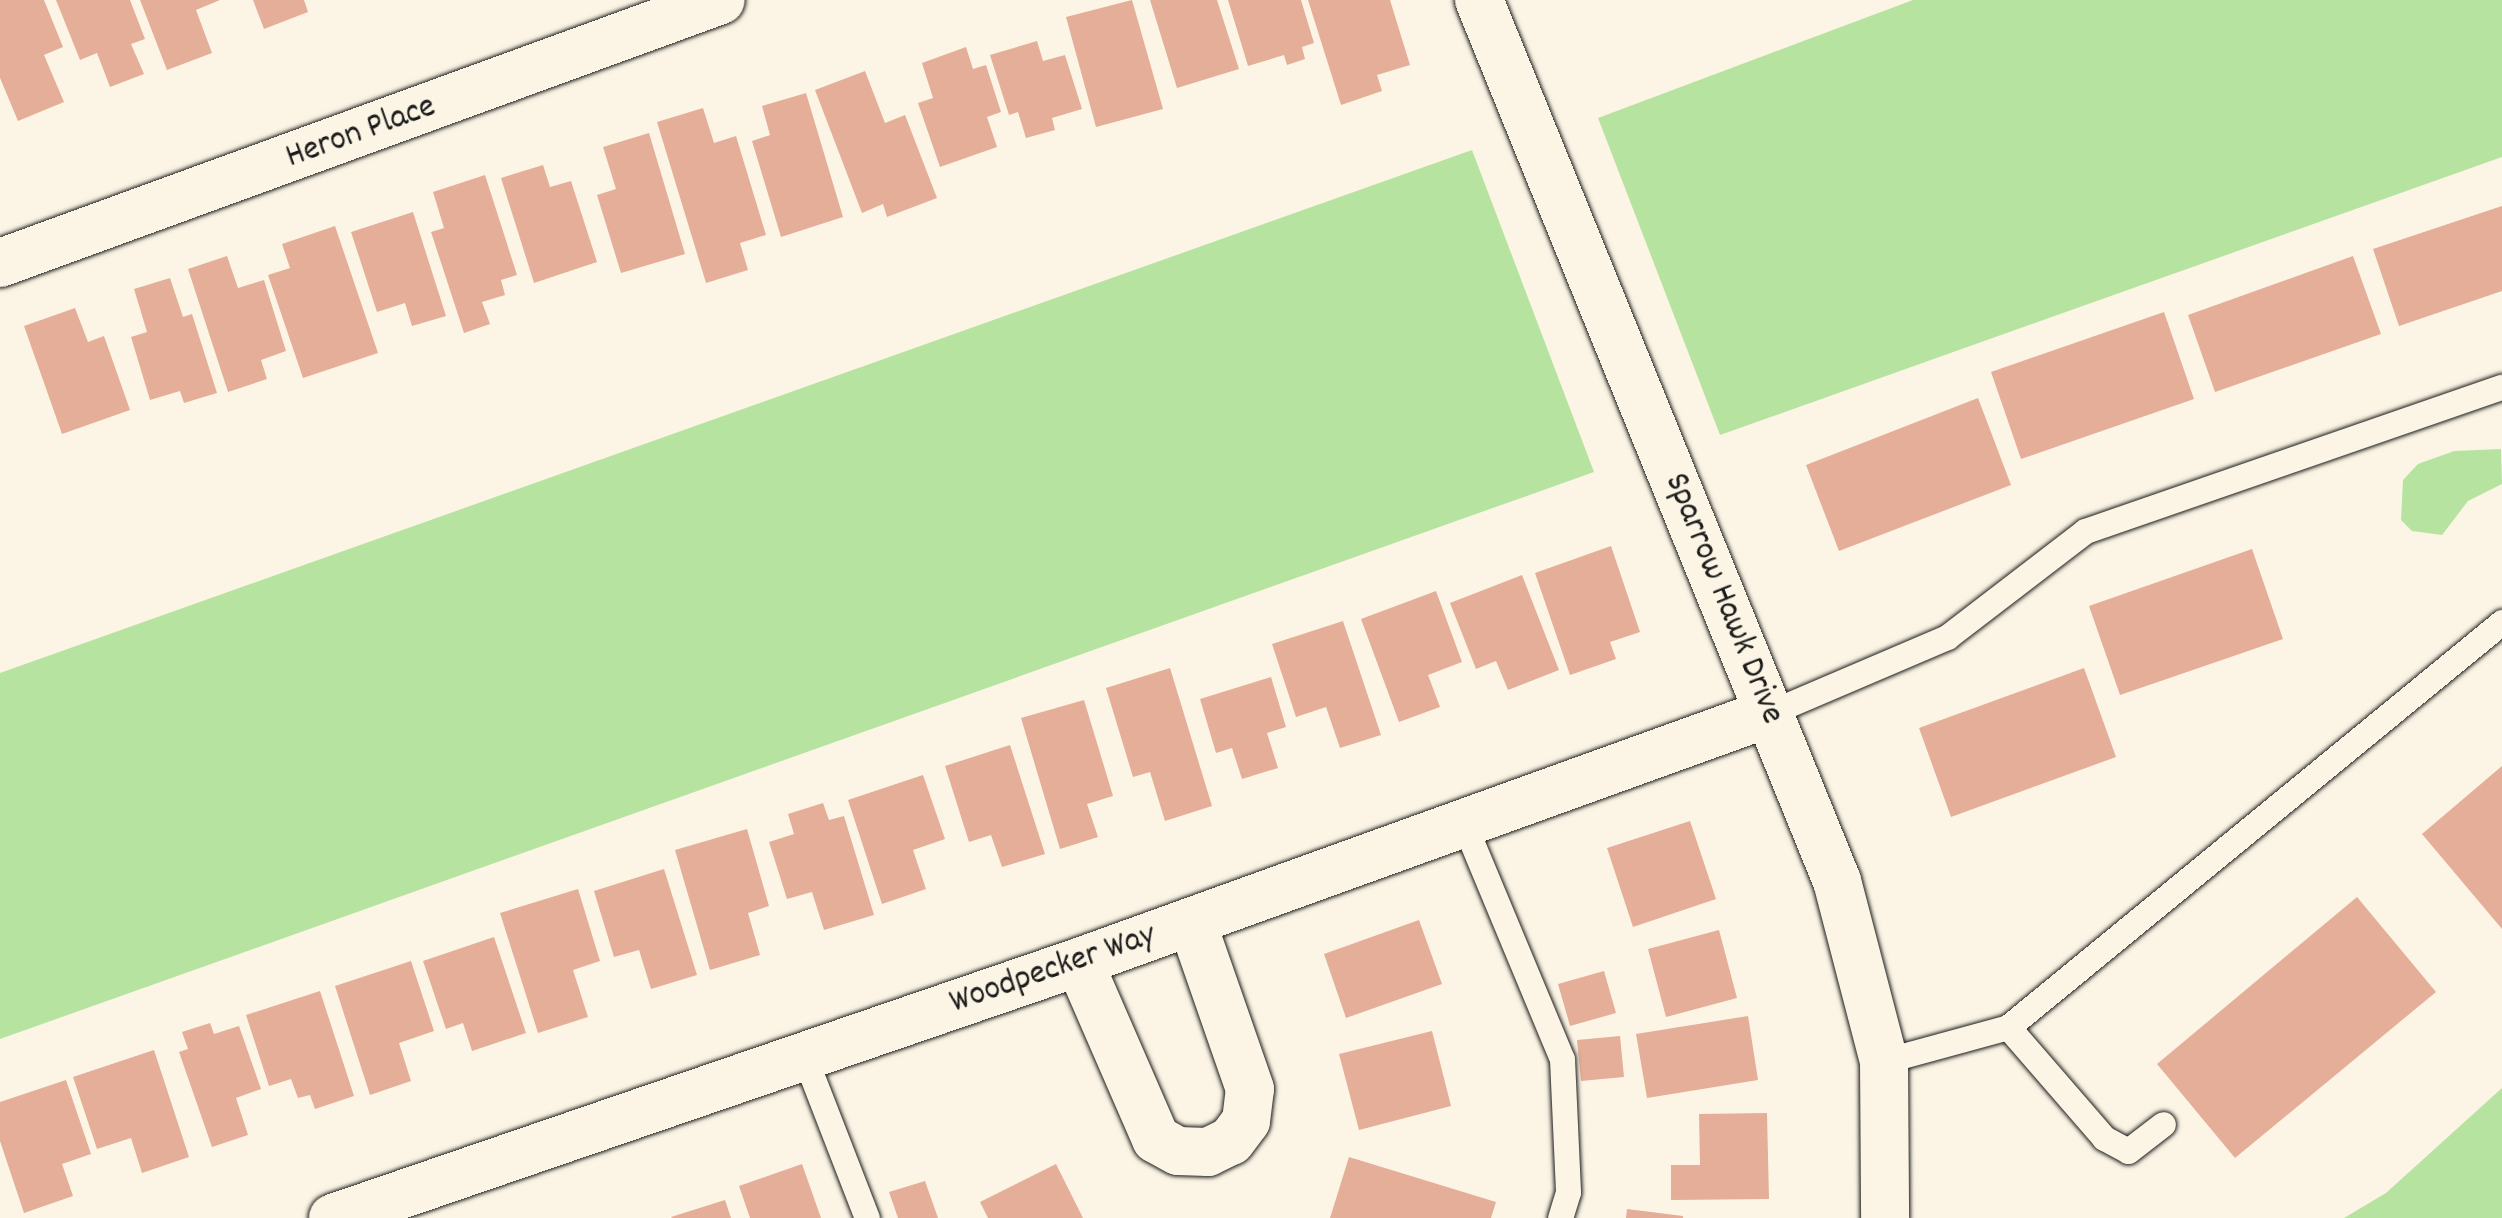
<!DOCTYPE html>
<style>
body{margin:0}
#map{position:relative;width:2502px;height:1218px;overflow:hidden;background:#fcf5e5;font-family:Dekko,sans-serif}
div>[style]{position:absolute}
.green>*{inset:0;background:#b7e3a0}
.building>*{inset:0;background:#e4ae99}
.roads{filter:drop-shadow(0 0 2px #1c1c1c) drop-shadow(0 0 2px #1c1c1c)}
.lane>*{height:25px;margin:-12.5px;padding:0 12.5px;transform-origin:12.5px;border-radius:12.5px;background:#fcf5e5}
.street>*{height:48px;margin:-24px;padding:0 24px;transform-origin:24px;border-radius:24px;background:#fcf5e5}
span{translate:-50% -50%;white-space:nowrap;text-align:center;line-height:1.15;-webkit-text-stroke:8px #fcf5e5;paint-order:stroke}
.street-label{font-size:35px;color:#1c1c1c}
</style>
<div id="map">
<div class="green">
<div style="clip-path:polygon(1913px 0,2502px 0,2502px 157px,1720px 435px,1598px 118px)"></div>
<div style="clip-path:polygon(1472px 150px,1594px 472px,0 1039px,0 673px)"></div>
<div style="clip-path:polygon(2501px 449px,2502px 484px,2468px 501px,2442px 535px,2412px 531px,2401px 520px,2403px 480px,2418px 464px,2454px 451px)"></div>
<div style="clip-path:polygon(2502px 1088px,2502px 1218px,2344px 1218px,2386px 1193px)"></div>
</div>
<div class="building">
<div style="clip-path:polygon(0 0,44px 0,63px 47px,44px 55px,64px 102px,18px 121px,0 78px)"></div>
<div style="clip-path:polygon(56px 0,130px 0,145px 39px,131px 44px,144px 74px,110px 87px,97px 53px,80px 60px)"></div>
<div style="clip-path:polygon(140px 0,220px 0,196px 10px,212px 53px,167px 70px)"></div>
<div style="clip-path:polygon(253px 0,304px 0,308px 12px,264px 29px)"></div>
<div style="clip-path:polygon(1132px 0,1163px 109px,1096px 127px,1066px 17px)"></div>
<div style="clip-path:polygon(1150px 0,1217px 0,1239px 69px,1177px 88px)"></div>
<div style="clip-path:polygon(1228px 0,1301px 0,1314px 43px,1302px 47px,1305px 59px,1287px 65px,1284px 55px,1248px 66px)"></div>
<div style="clip-path:polygon(1308px 0,1390px 0,1410px 65px,1377px 75px,1382px 91px,1341px 105px)"></div>
<div style="clip-path:polygon(1037px 41px,1043px 61px,1065px 55px,1082px 109px,1052px 118px,1055px 130px,1026px 138px,1018px 112px,1009px 115px,990px 55px)"></div>
<div style="clip-path:polygon(966px 47px,973px 69px,986px 65px,1001px 112px,987px 117px,997px 147px,940px 167px,918px 103px,933px 98px,922px 63px)"></div>
<div style="clip-path:polygon(865px 71px,885px 123px,905px 115px,937px 198px,887px 217px,883px 204px,862px 213px,815px 90px)"></div>
<div style="clip-path:polygon(806px 93px,843px 217px,781px 237px,752px 141px,770px 135px,762px 106px)"></div>
<div style="clip-path:polygon(703px 108px,714px 143px,736px 136px,766px 235px,740px 243px,748px 270px,706px 283px,657px 122px)"></div>
<div style="clip-path:polygon(649px 133px,685px 254px,621px 273px,597px 195px,616px 189px,603px 147px)"></div>
<div style="clip-path:polygon(543px 165px,550px 187px,571px 181px,597px 262px,534px 283px,501px 178px)"></div>
<div style="clip-path:polygon(485px 175px,517px 275px,501px 280px,505px 295px,482px 302px,490px 324px,464px 333px,431px 232px,444px 228px,433px 192px)"></div>
<div style="clip-path:polygon(2502px 206px,2502px 291px,2399px 326px,2373px 249px)"></div>
<div style="clip-path:polygon(413px 212px,446px 316px,412px 326px,405px 303px,377px 312px,351px 232px)"></div>
<div style="clip-path:polygon(335px 226px,378px 353px,303px 378px,268px 275px,290px 268px,282px 244px)"></div>
<div style="clip-path:polygon(227px 256px,238px 288px,264px 280px,286px 351px,261px 360px,267px 379px,228px 392px,188px 269px)"></div>
<div style="clip-path:polygon(2353px 256px,2381px 334px,2215px 392px,2188px 315px)"></div>
<div style="clip-path:polygon(170px 278px,183px 317px,192px 314px,217px 393px,184px 403px,180px 391px,150px 400px,131px 337px,147px 332px,134px 289px)"></div>
<div style="clip-path:polygon(75px 308px,88px 342px,104px 336px,130px 410px,62px 434px,24px 326px)"></div>
<div style="clip-path:polygon(2164px 312px,2194px 399px,2021px 459px,1991px 372px)"></div>
<div style="clip-path:polygon(1978px 398px,2011px 485px,1839px 551px,1806px 465px)"></div>
<div style="clip-path:polygon(1611px 546px,1640px 632px,1610px 642px,1616px 659px,1570px 675px,1535px 573px)"></div>
<div style="clip-path:polygon(2252px 549px,2283px 639px,2120px 695px,2089px 606px)"></div>
<div style="clip-path:polygon(1522px 575px,1559px 670px,1508px 690px,1496px 661px,1476px 669px,1450px 603px)"></div>
<div style="clip-path:polygon(1436px 591px,1462px 662px,1428px 675px,1440px 707px,1399px 722px,1361px 619px)"></div>
<div style="clip-path:polygon(1343px 621px,1381px 735px,1340px 748px,1326px 707px,1296px 717px,1272px 644px)"></div>
<div style="clip-path:polygon(1170px 668px,1212px 806px,1165px 821px,1150px 772px,1133px 777px,1106px 688px)"></div>
<div style="clip-path:polygon(2084px 668px,2116px 757px,1951px 817px,1919px 728px)"></div>
<div style="clip-path:polygon(1271px 677px,1286px 727px,1267px 733px,1278px 768px,1242px 779px,1232px 748px,1216px 753px,1200px 699px)"></div>
<div style="clip-path:polygon(1084px 700px,1113px 796px,1087px 804px,1098px 837px,1060px 849px,1021px 718px)"></div>
<div style="clip-path:polygon(1010px 745px,1045px 854px,1002px 867px,991px 835px,969px 842px,945px 766px)"></div>
<div style="clip-path:polygon(2502px 766px,2502px 929px,2422px 834px)"></div>
<div style="clip-path:polygon(923px 775px,945px 839px,913px 850px,926px 889px,882px 904px,848px 800px)"></div>
<div style="clip-path:polygon(823px 803px,829px 820px,844px 816px,874px 915px,824px 930px,812px 892px,787px 899px,769px 842px,794px 834px,788px 814px)"></div>
<div style="clip-path:polygon(1690px 821px,1716px 899px,1633px 927px,1607px 848px)"></div>
<div style="clip-path:polygon(747px 829px,769px 906px,748px 913px,760px 955px,710px 970px,675px 850px)"></div>
<div style="clip-path:polygon(664px 869px,697px 975px,651px 989px,639px 950px,614px 957px,594px 891px)"></div>
<div style="clip-path:polygon(578px 889px,600px 961px,573px 970px,588px 1017px,538px 1033px,500px 913px)"></div>
<div style="clip-path:polygon(2357px 897px,2436px 992px,2235px 1158px,2157px 1064px)"></div>
<div style="clip-path:polygon(1419px 920px,1442px 984px,1346px 1018px,1324px 954px)"></div>
<div style="clip-path:polygon(1719px 930px,1737px 998px,1666px 1017px,1648px 949px)"></div>
<div style="clip-path:polygon(494px 937px,526px 1033px,472px 1051px,463px 1023px,446px 1029px,423px 961px)"></div>
<div style="clip-path:polygon(411px 961px,434px 1031px,399px 1043px,411px 1081px,370px 1095px,335px 986px)"></div>
<div style="clip-path:polygon(1604px 971px,1616px 1013px,1570px 1026px,1558px 984px)"></div>
<div style="clip-path:polygon(320px 991px,354px 1096px,315px 1109px,310px 1095px,298px 1098px,291px 1079px,269px 1086px,246px 1015px)"></div>
<div style="clip-path:polygon(1748px 1016px,1758px 1080px,1647px 1098px,1636px 1034px)"></div>
<div style="clip-path:polygon(210px 1023px,214px 1034px,239px 1026px,261px 1089px,236px 1098px,248px 1135px,212px 1147px,179px 1052px,188px 1049px,182px 1032px)"></div>
<div style="clip-path:polygon(1432px 1031px,1451px 1106px,1359px 1130px,1339px 1054px)"></div>
<div style="clip-path:polygon(1620px 1036px,1624px 1077px,1581px 1081px,1577px 1040px)"></div>
<div style="clip-path:polygon(154px 1050px,189px 1157px,142px 1173px,131px 1138px,97px 1149px,73px 1077px)"></div>
<div style="clip-path:polygon(66px 1080px,91px 1154px,62px 1164px,73px 1196px,24px 1213px,0 1141px,0 1102px)"></div>
<div style="clip-path:polygon(1767px 1113px,1769px 1199px,1671px 1200px,1671px 1165px,1700px 1165px,1699px 1114px)"></div>
<div style="clip-path:polygon(1349px 1157px,1496px 1202px,1491px 1218px,1330px 1218px)"></div>
<div style="clip-path:polygon(802px 1164px,821px 1218px,750px 1218px,739px 1186px)"></div>
<div style="clip-path:polygon(1056px 1164px,1083px 1218px,988px 1218px,980px 1202px)"></div>
<div style="clip-path:polygon(925px 1181px,938px 1218px,898px 1218px,889px 1192px)"></div>
<div style="clip-path:polygon(725px 1200px,731px 1218px,672px 1218px,671px 1217px)"></div>
<div style="clip-path:polygon(1627px 1209px,1683px 1216px,1683px 1218px,1626px 1218px)"></div>
</div>
<div class="roads">
<div class="lane">
<div style="left:1769px;top:713px;width:194px;rotate:-23.1deg"></div>
<div style="left:1947px;top:637px;width:174px;rotate:-37.5deg"></div>
<div style="left:2085px;top:531px;width:441px;rotate:-19.1deg"></div>
<div style="left:1465px;top:826px;width:252px;rotate:67.4deg"></div>
<div style="left:1562px;top:1059px;width:133px;rotate:87.4deg"></div>
<div style="left:1568px;top:1192px;width:27px;rotate:107deg"></div>
<div style="left:2008px;top:1027px;width:147px;rotate:49.1deg"></div>
<div style="left:2104px;top:1138px;width:27px;rotate:28deg"></div>
<div style="left:2128px;top:1151px;width:44px;rotate:-37.6deg"></div>
<div style="left:803px;top:1053px;width:177px;rotate:68.8deg"></div>
<div style="left:1884px;top:1061px;width:129px;rotate:-15.3deg"></div>
<div style="left:2008px;top:1027px;width:639px;rotate:-39.35deg"></div>
</div>
<div class="street">
<div style="left:1479px;top:0;width:951px;rotate:67.89deg"></div>
<div style="left:1837px;top:881px;width:186px;rotate:75.4deg"></div>
<div style="left:1884px;top:1061px;width:157px;rotate:89.6deg"></div>
<div style="left:0;top:263px;width:767px;rotate:-20.04deg"></div>
<div style="left:1079px;top:962px;width:193px;rotate:66.5deg"></div>
<div style="left:1156px;top:1139px;width:25px;rotate:29deg"></div>
<div style="left:1178px;top:1151px;width:30px;rotate:2deg"></div>
<div style="left:1208px;top:1152px;width:25px;rotate:-26deg"></div>
<div style="left:1231px;top:1141px;width:25px;rotate:-53deg"></div>
<div style="left:1246px;top:1121px;width:32px;rotate:-83deg"></div>
<div style="left:1250px;top:1089px;width:177px;rotate:-109.2deg"></div>
<div style="left:333px;top:1218px;width:789px;rotate:-18.94deg"></div>
<div style="left:1079px;top:962px;width:734px;rotate:-19.84deg"></div>
</div>
</div>
<div class="street-label">
<span style="left:361px;top:133px;rotate:-20deg">Heron Place</span>
<span style="left:1723px;top:599px;rotate:68deg">Sparrow Hawk Drive</span>
<span style="left:1053px;top:970px;rotate:-19deg">Woodpecker Way</span>
</div>
</div>
